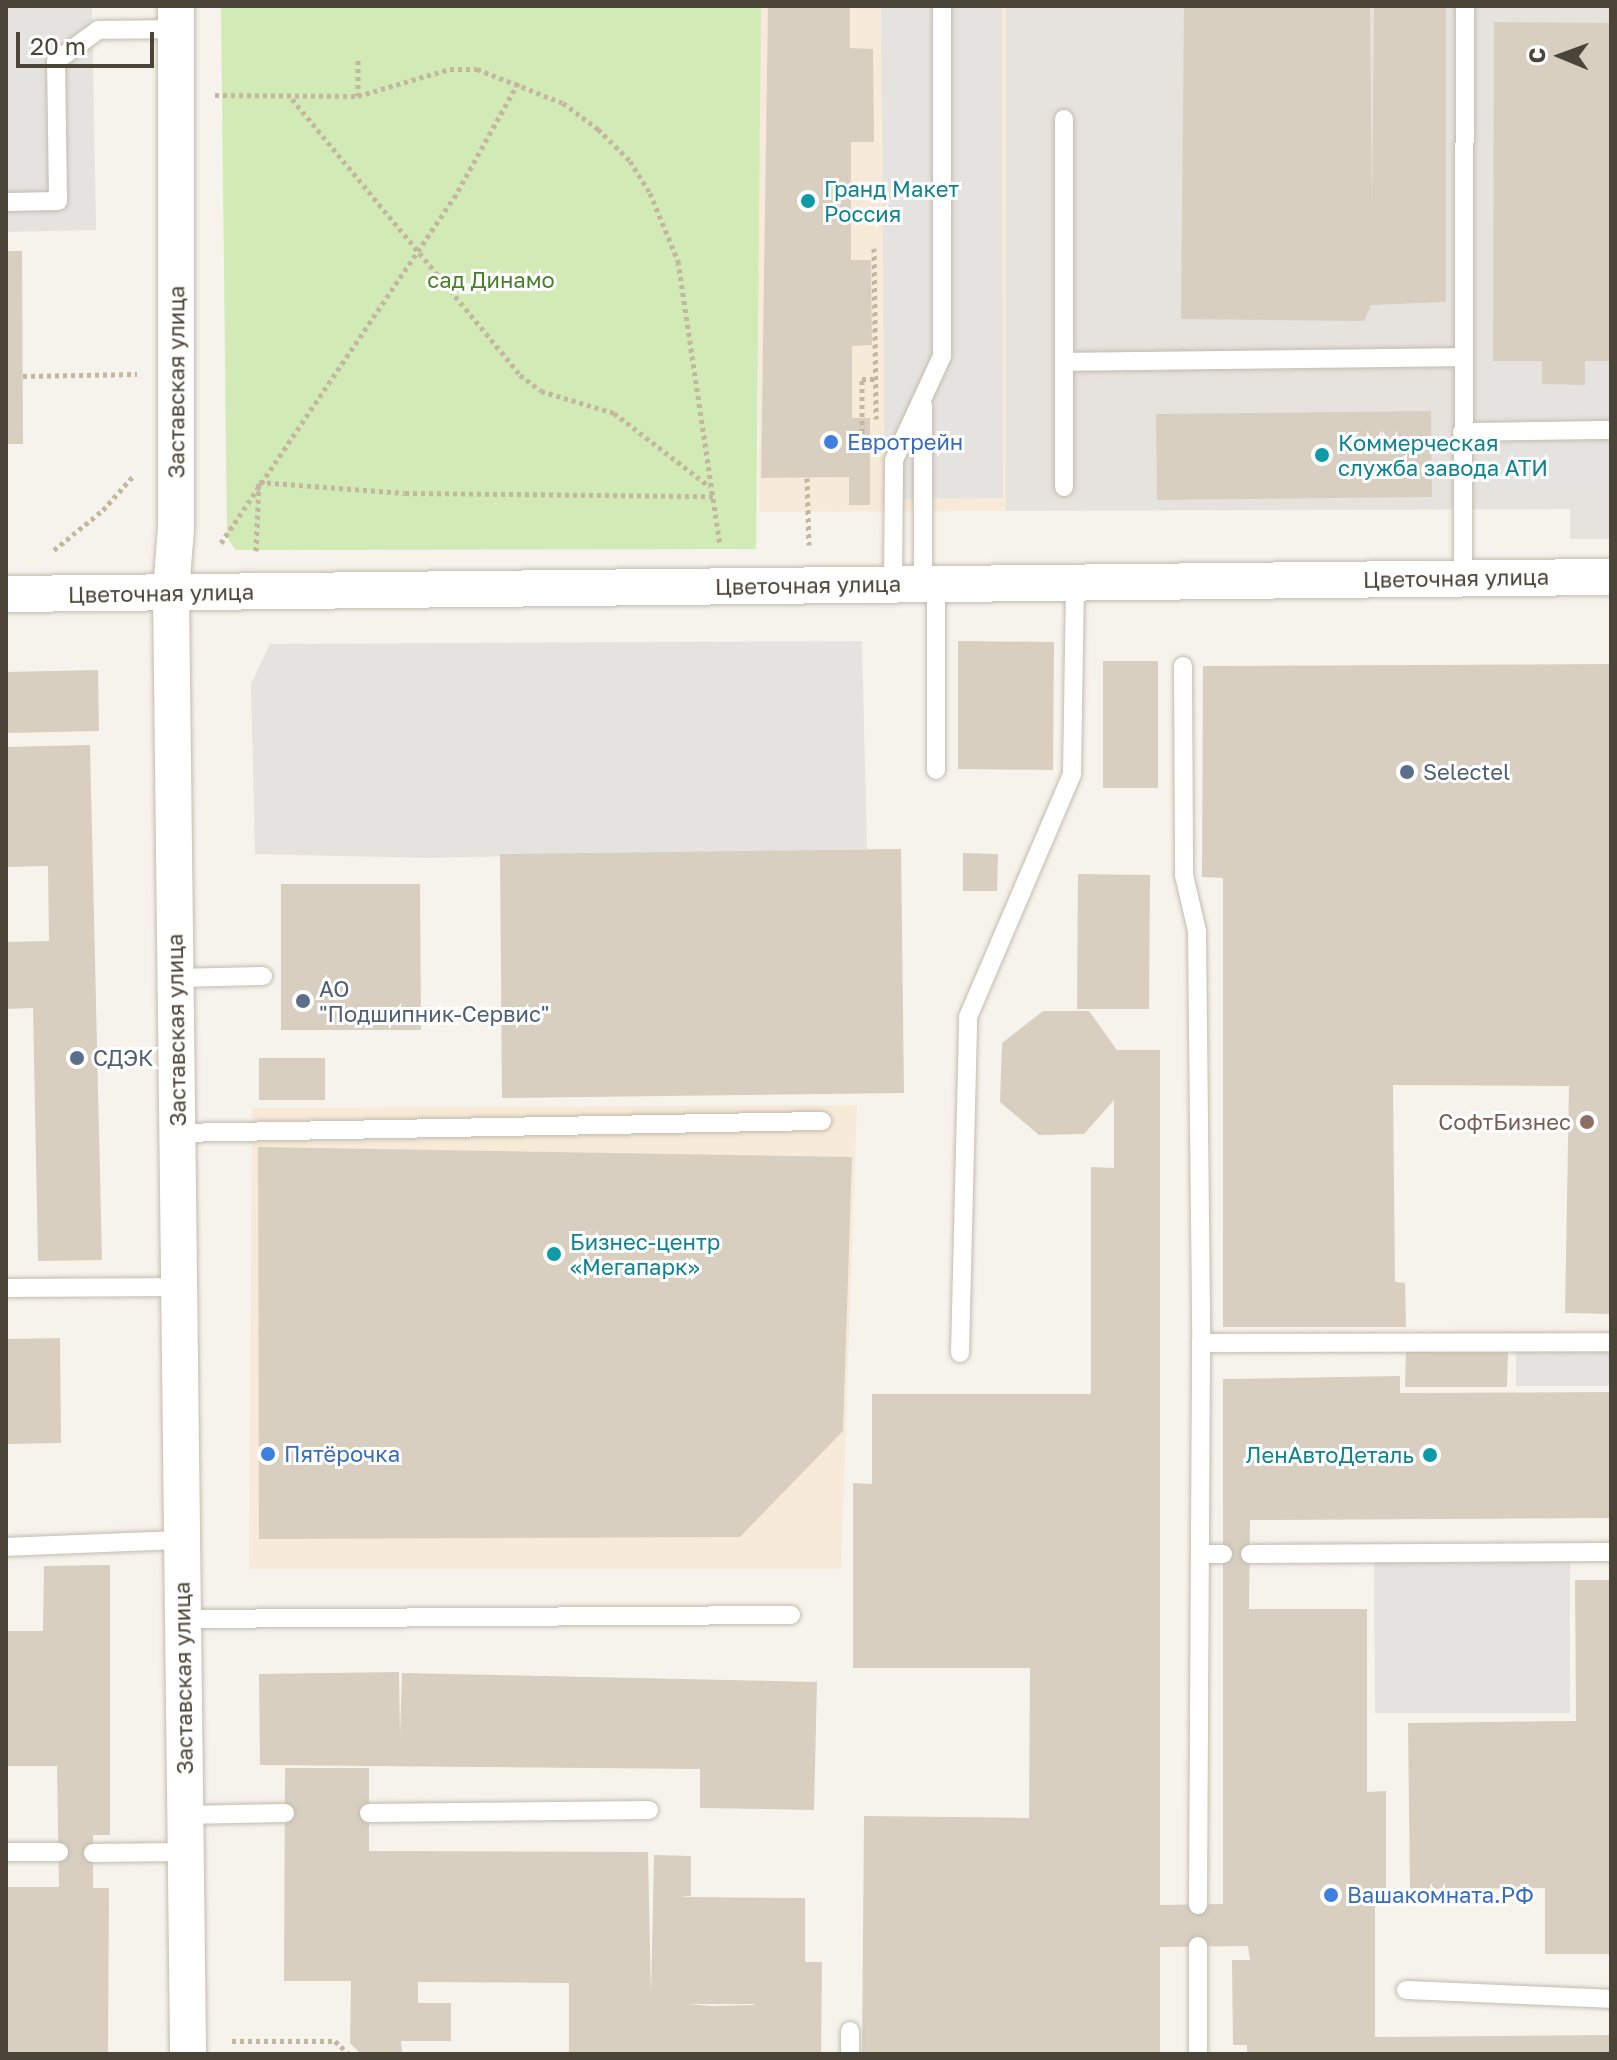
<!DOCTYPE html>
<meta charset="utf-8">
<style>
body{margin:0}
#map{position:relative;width:1617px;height:2060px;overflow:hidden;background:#f6f3ec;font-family:"Golos Text",sans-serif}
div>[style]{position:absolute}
.commercial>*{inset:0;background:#f7ead8}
.industrial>*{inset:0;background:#e6e2dd}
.green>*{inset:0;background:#d2eab5}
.parking>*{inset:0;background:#e5e3e0}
.building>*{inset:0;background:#d8cfc1}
.path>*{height:5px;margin-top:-2.5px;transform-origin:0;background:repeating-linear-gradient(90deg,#c4b79f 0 4px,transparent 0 8px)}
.roads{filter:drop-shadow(0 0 2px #c2bbae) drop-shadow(0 0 2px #c2bbae)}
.service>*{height:18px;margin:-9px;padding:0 9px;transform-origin:9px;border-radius:9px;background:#fff}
.minor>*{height:36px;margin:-18px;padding:0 18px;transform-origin:18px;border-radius:18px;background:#fff}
.dots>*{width:22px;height:22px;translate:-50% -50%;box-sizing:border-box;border:4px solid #fff;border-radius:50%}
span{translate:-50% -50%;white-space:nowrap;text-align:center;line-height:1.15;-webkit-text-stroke:6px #fff;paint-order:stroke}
.culture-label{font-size:22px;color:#0d838f}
.left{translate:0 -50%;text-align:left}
.right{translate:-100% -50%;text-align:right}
.park-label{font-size:22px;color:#4a7f2a}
.street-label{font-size:22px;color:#4b4439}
.shop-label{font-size:22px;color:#366cbe}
.service-label{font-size:22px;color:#4e5e75}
.education-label{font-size:22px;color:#785e54}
.frame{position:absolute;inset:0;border:8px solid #4b4439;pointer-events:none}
.north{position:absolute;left:1521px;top:16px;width:80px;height:80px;-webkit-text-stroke:6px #fff;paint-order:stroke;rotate:271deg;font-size:22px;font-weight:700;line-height:32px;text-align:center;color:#4b4439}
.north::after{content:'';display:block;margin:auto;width:28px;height:36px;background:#4b4439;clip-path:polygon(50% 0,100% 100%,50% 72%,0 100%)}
.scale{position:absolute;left:16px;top:32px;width:138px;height:36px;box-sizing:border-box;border:4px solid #4b4439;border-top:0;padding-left:10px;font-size:24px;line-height:28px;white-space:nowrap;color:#4b4439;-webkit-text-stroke:6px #fff;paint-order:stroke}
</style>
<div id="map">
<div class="commercial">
<div style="clip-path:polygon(757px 6px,1006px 6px,1006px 511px,759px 512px)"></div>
<div style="clip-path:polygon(857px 1105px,841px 1569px,249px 1569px,252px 1108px)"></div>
</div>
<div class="industrial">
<div style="clip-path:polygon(1006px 6px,1611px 6px,1611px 539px,1570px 539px,1570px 509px,1006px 511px)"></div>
</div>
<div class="green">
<div style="clip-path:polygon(221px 6px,761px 6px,756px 549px,235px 550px,227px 536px)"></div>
</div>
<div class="parking">
<div style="clip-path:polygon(6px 6px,92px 6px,96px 230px,6px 232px)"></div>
<div style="clip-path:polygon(881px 6px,1002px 6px,1003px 498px,885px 499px)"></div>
<div style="clip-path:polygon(1484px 365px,1538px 365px,1539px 391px,1587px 391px,1588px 365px,1611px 365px,1611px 489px,1485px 490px)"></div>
<div style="clip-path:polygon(862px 641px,867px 849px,427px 858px,255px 854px,251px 684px,270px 644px)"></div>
<div style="clip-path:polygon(1516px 1351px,1611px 1351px,1611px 1386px,1516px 1386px)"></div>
<div style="clip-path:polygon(1374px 1552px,1570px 1552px,1570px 1713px,1375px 1713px)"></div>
</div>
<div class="building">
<div style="clip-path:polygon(768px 6px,850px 6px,850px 48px,873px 49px,874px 142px,851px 142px,851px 260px,871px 260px,872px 345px,852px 346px,852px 418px,870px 418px,870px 505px,849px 505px,849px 477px,761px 478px)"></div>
<div style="clip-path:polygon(1184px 6px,1370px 6px,1372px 206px,1374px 6px,1446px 6px,1446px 302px,1371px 305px,1364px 321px,1181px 319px)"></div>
<div style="clip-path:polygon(1494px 22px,1611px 23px,1611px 361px,1585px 361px,1585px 385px,1542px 384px,1542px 361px,1493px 361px)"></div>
<div style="clip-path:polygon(6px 251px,22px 251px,23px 444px,6px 444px)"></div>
<div style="clip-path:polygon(1431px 411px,1432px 497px,1157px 500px,1156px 414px)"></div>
<div style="clip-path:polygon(958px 641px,1054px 642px,1053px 770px,958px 769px)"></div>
<div style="clip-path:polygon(1103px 661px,1158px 661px,1158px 788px,1103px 788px)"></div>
<div style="clip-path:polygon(1611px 664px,1611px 1314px,1565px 1313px,1569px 1086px,1393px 1085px,1395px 1282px,1405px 1283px,1406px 1327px,1223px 1327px,1223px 878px,1202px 877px,1203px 666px)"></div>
<div style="clip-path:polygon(98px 670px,99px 731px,6px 733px,6px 672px)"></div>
<div style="clip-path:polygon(90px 745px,102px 1260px,38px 1261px,33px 1008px,6px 1009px,6px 942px,49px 941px,48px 866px,6px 867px,6px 747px)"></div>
<div style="clip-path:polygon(901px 849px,904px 1093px,502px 1098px,500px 854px)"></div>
<div style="clip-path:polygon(963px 853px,998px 854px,997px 891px,963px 891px)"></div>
<div style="clip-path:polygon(1078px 874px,1150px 875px,1149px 1009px,1077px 1009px)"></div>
<div style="clip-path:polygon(281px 884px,420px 884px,421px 1030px,281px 1030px)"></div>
<div style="clip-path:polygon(1043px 1011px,1089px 1011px,1117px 1050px,1160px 1050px,1160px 1905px,1223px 1904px,1223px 1379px,1400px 1376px,1400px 1393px,1611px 1392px,1611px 1518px,1250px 1520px,1249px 1609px,1367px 1609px,1367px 1792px,1386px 1791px,1386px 1892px,1375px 1892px,1375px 2037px,1611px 2035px,1611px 2054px,1247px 2054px,1247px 2045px,1233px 2045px,1232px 1960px,1250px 1960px,1248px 1946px,1160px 1947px,1160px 2054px,862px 2054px,864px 1816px,1029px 1818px,1030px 1668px,853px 1668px,853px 1483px,872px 1484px,872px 1394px,1091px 1394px,1091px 1167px,1114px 1168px,1114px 1100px,1084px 1134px,1039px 1135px,1000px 1102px,1002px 1043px)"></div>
<div style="clip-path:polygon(259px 1058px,325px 1058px,325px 1100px,259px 1100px)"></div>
<div style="clip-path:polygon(258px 1147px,852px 1157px,843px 1431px,740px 1537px,259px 1539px)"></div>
<div style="clip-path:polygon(60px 1338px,61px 1443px,7px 1444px,6px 1339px)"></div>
<div style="clip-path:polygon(1406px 1351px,1508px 1352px,1507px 1387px,1405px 1387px)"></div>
<div style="clip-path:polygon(110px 1565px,110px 1835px,93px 1835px,93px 1888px,109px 1888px,108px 2054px,6px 2054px,6px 1887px,59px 1887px,57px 1766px,6px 1766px,6px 1631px,43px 1631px,44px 1566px)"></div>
<div style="clip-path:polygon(1575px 1580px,1611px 1580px,1611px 1954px,1545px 1954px,1545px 1888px,1410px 1889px,1408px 1723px,1576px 1721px)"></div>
<div style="clip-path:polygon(399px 1672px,400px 1736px,402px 1673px,817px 1682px,814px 1810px,700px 1808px,700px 1769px,260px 1765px,259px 1674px)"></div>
<div style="clip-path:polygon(evenodd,285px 1768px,369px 1768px,369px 1851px,648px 1852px,651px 1995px,654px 1855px,691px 1856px,691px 1896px,680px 1897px,805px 1898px,805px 1962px,822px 1962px,821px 2054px,569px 2052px,569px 1983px,418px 1982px,418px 2003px,451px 2003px,451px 2041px,401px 2041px,402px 2054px,361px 2054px,350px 2043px,351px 1981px,284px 1981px,285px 1768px,686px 2004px,754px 2004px,754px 2005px,712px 2006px,686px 2004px)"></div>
</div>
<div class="path">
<div style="left:215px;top:95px;width:143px;rotate:0.4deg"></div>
<div style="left:358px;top:96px;width:96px;rotate:-16.4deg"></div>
<div style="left:450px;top:69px;width:27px"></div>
<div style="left:477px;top:69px;width:92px;rotate:21.6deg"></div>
<div style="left:563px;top:103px;width:44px;rotate:36.6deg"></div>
<div style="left:598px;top:129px;width:45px;rotate:45deg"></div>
<div style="left:630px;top:161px;width:38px;rotate:58deg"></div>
<div style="left:650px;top:193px;width:74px;rotate:67.6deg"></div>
<div style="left:678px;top:261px;width:286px;rotate:81.6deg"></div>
<div style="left:358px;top:96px;width:37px;rotate:-90deg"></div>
<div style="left:292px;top:99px;width:358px;rotate:50.4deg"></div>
<div style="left:520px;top:375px;width:26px;rotate:37deg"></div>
<div style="left:541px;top:391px;width:76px;rotate:16.8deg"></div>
<div style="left:614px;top:413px;width:121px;rotate:37.6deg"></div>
<div style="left:874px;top:248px;width:171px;rotate:89.3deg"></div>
<div style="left:23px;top:376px;width:114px;rotate:-1deg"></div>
<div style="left:862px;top:448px;width:69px;rotate:-90deg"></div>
<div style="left:862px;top:379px;width:13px"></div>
<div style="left:807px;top:478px;width:67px;rotate:88.3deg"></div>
<div style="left:221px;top:543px;width:416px;rotate:-56deg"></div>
<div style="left:454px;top:198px;width:134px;rotate:-60.9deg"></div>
<div style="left:54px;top:550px;width:63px;rotate:-39.2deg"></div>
<div style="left:103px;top:510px;width:47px;rotate:-48.5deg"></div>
<div style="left:256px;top:551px;width:69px;rotate:-87.5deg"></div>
<div style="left:259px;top:482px;width:146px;rotate:4.3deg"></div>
<div style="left:405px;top:493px;width:308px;rotate:0.6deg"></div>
<div style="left:232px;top:2041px;width:103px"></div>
<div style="left:335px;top:2041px;width:19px;rotate:43deg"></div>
</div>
<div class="roads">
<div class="service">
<div style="left:1064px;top:119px;width:368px;rotate:90deg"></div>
<div style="left:6px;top:202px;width:52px;rotate:-1.1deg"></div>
<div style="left:58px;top:201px;width:140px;rotate:-90.8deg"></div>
<div style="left:56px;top:61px;width:52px;rotate:-36.4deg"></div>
<div style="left:98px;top:30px;width:78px;rotate:-0.7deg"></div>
<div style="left:1064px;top:362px;width:399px;rotate:-0.7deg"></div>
<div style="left:1462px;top:432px;width:149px;rotate:-0.8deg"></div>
<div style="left:1463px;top:578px;width:572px;rotate:-89.8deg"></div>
<div style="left:893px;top:584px;width:124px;rotate:-89.5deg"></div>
<div style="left:894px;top:460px;width:115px;rotate:-65.2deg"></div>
<div style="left:942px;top:356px;width:350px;rotate:-90deg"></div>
<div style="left:923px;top:584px;width:178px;rotate:-90deg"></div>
<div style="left:1183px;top:666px;width:209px;rotate:89.7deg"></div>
<div style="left:1184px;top:875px;width:57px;rotate:76.9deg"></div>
<div style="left:1197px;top:931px;width:412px;rotate:89.4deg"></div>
<div style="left:936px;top:770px;width:186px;rotate:-90deg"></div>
<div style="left:176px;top:978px;width:87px;rotate:-1.3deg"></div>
<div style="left:177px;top:1133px;width:645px;rotate:-1.07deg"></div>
<div style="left:6px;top:1288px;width:173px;rotate:-0.3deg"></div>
<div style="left:960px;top:1353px;width:336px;rotate:-88.6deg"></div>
<div style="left:968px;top:1017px;width:264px;rotate:-66.8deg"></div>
<div style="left:1072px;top:774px;width:190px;rotate:-89.1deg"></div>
<div style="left:6px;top:1547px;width:176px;rotate:-2.3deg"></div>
<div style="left:1201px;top:1554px;width:22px"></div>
<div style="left:1250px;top:1554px;width:361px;rotate:-0.3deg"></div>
<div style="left:183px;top:1619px;width:608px;rotate:-0.38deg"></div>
<div style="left:369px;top:1813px;width:280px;rotate:-0.6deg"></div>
<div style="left:185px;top:1815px;width:100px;rotate:-1.1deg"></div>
<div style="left:6px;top:1852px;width:53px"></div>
<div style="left:93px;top:1853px;width:93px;rotate:-0.6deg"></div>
<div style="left:1198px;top:1905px;width:562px;rotate:-89.69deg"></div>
<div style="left:1201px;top:1343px;width:410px;rotate:-0.1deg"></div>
<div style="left:1406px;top:1990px;width:205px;rotate:2.5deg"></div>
<div style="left:850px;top:2054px;width:23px;rotate:-90deg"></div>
<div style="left:1198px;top:2054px;width:108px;rotate:-90deg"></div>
</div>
<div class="minor">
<div style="left:176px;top:6px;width:522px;rotate:90deg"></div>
<div style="left:176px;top:528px;width:64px;rotate:94.5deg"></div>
<div style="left:171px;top:592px;width:1462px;rotate:89.33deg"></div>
<div style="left:6px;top:594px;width:1605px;rotate:-0.61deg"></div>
</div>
</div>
<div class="dots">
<div style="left:808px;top:201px;background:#0f9aa8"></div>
<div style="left:831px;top:442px;background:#3f7fe0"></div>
<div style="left:1322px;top:455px;background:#0f9aa8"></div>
<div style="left:1407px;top:772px;background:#5c6f8a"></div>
<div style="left:303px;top:1001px;background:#5c6f8a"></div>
<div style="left:77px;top:1058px;background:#5c6f8a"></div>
<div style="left:1587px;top:1122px;background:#8d6e63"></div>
<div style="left:554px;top:1254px;background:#0f9aa8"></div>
<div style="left:268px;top:1454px;background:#3f7fe0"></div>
<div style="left:1430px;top:1455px;background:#0f9aa8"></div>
<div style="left:1331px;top:1895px;background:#3f7fe0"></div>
</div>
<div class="culture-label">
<span class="left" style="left:824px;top:201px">Гранд Макет<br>Россия</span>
<span class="left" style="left:1338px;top:455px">Коммерческая<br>служба завода АТИ</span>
<span class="left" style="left:570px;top:1254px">Бизнес-центр<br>«Мегапарк»</span>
<span class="right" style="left:1414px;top:1455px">ЛенАвтоДеталь</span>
</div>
<div class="park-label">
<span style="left:491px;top:280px">сад Динамо</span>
</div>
<div class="street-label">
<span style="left:176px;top:382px;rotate:-90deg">Заставская улица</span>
<span style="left:1456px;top:578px;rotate:-1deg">Цветочная улица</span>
<span style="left:808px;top:585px;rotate:-1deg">Цветочная улица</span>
<span style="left:161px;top:593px;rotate:-1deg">Цветочная улица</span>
<span style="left:176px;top:1030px;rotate:-91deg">Заставская улица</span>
<span style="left:183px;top:1678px;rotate:-91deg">Заставская улица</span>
</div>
<div class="shop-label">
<span class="left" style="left:847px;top:442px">Евротрейн</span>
<span class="left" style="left:284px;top:1454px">Пятёрочка</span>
<span class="left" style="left:1347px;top:1895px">Вашакомната.РФ</span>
</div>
<div class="service-label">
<span class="left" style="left:1423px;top:772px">Selectel</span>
<span class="left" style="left:319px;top:1001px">АО<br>"Подшипник-Сервис"</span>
<span class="left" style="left:93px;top:1058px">СДЭК</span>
</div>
<div class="education-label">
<span class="right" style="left:1571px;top:1122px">СофтБизнес</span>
</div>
<div class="frame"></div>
<div class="north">С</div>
<div class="scale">20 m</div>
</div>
